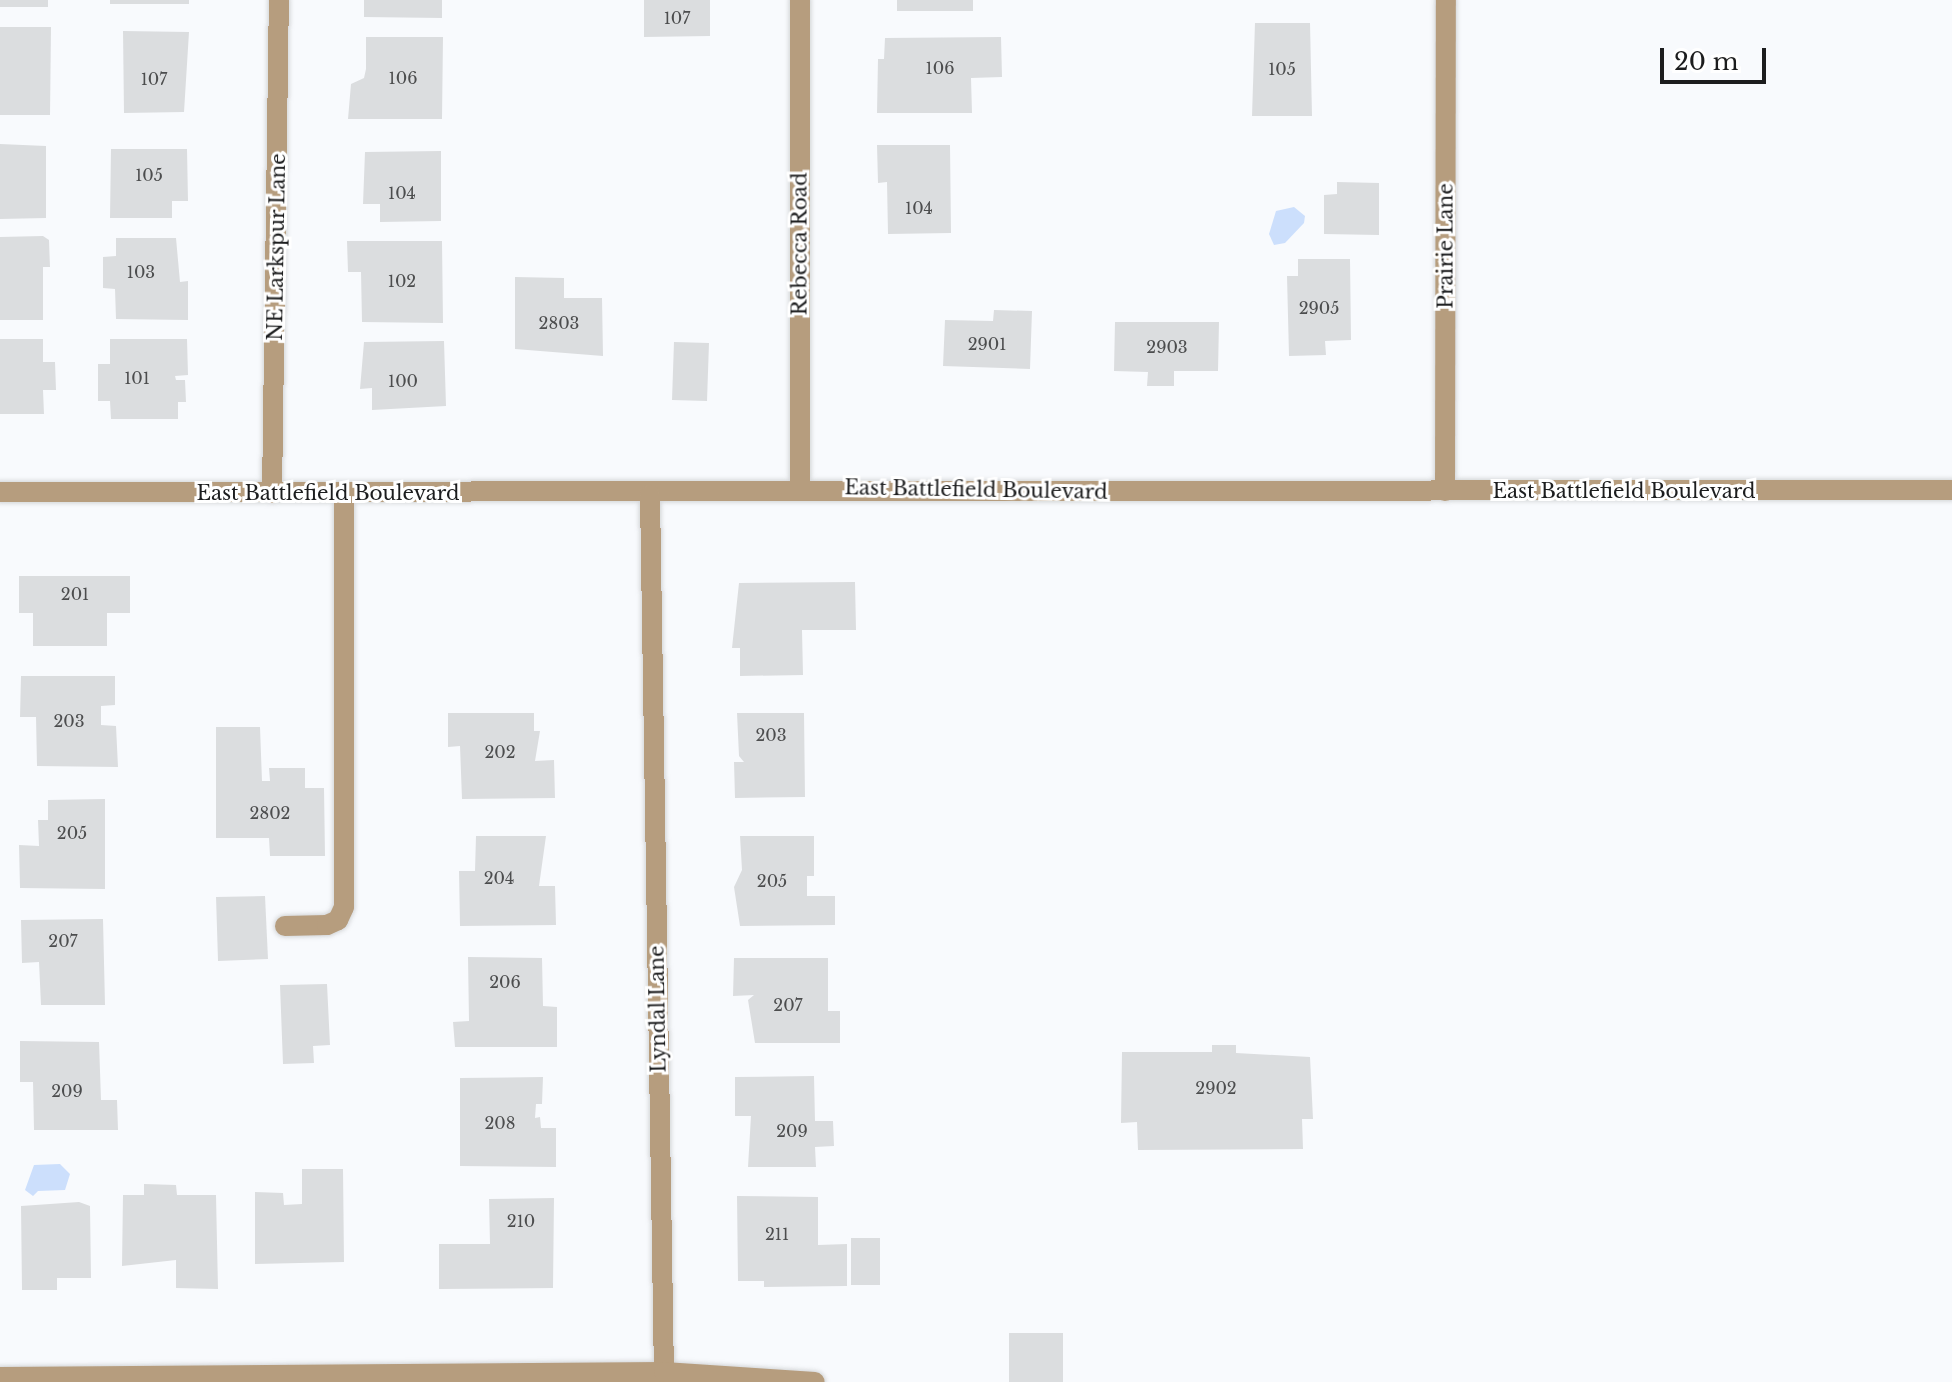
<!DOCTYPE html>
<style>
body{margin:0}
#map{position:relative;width:1952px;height:1382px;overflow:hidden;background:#f8fafd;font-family:"Libre Baskerville",serif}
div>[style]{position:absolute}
.water>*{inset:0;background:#ccdffc}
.building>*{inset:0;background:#dbdddf}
.roads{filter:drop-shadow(0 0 2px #d5d7d9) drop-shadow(0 0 2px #d5d7d9)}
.minor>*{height:20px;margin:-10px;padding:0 10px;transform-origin:10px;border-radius:10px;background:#b69d7e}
span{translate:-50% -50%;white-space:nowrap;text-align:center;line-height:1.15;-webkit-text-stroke:6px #fff;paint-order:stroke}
.number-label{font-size:16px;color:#4c4d4e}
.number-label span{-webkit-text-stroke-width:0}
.street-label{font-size:20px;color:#1c1d1e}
.scale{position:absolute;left:1660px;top:48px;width:106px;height:36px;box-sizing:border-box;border:4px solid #1c1d1e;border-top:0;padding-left:10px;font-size:24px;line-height:28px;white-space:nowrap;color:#1c1d1e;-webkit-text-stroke:6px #fff;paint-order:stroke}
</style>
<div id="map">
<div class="water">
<div style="clip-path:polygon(1294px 207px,1305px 216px,1304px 223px,1285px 243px,1274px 245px,1269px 234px,1276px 211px)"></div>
<div style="clip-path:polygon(60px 1164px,70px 1174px,65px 1190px,38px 1191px,33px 1196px,25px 1190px,34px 1165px)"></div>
</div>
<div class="building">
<div style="clip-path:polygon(0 0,48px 0,48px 7px,0 7px)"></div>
<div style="clip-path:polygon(110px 0,189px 0,189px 4px,110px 4px)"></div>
<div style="clip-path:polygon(364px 0,442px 0,442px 18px,364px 17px)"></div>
<div style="clip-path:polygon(644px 0,710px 0,710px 36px,644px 37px)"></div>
<div style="clip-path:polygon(897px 0,973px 0,973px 11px,897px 11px)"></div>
<div style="clip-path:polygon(1255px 23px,1310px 23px,1312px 116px,1252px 116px)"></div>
<div style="clip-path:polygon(0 27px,51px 27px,50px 115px,0 115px)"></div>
<div style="clip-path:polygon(123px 31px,189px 32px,184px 112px,124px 113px)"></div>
<div style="clip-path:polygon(366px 37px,443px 37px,442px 119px,348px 119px,351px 84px,364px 78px,366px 69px)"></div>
<div style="clip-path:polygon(1001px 37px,1002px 77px,971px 78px,972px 113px,877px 113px,878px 59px,884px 59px,885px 38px)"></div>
<div style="clip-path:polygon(0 144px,46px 146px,46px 218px,0 219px)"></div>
<div style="clip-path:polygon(877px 145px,950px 145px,951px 233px,888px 234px,887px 182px,878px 183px)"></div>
<div style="clip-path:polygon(111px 149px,187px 149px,188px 201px,172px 201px,172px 218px,110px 218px)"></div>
<div style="clip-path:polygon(441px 151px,441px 221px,380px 222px,380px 204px,363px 204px,365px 152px)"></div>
<div style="clip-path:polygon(1337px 182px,1379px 183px,1379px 235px,1324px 234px,1324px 195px,1337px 194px)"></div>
<div style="clip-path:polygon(43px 236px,49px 240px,50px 267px,43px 267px,43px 320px,0 320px,0 237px)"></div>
<div style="clip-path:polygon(116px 238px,176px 238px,180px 282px,188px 281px,188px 320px,116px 319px,115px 289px,103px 288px,103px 257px,116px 256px)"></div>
<div style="clip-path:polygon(347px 241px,442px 241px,443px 323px,362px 322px,361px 272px,348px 272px)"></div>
<div style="clip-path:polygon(1298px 259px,1350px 259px,1351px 340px,1325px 341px,1326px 355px,1289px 356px,1287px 276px,1298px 276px)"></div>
<div style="clip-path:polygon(515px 277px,564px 278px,564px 298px,602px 298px,603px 356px,515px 349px)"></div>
<div style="clip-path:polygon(994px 310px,1032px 311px,1030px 369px,943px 366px,945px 320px,993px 321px)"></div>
<div style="clip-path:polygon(1115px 322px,1219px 322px,1218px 371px,1174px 371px,1174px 386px,1147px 386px,1148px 372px,1114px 371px)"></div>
<div style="clip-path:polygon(0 339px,43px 339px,43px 362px,55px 362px,56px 390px,43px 390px,44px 414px,0 414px)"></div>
<div style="clip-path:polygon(110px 339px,187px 339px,188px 375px,175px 376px,176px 380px,185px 380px,186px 402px,178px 402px,178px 419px,111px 419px,110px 401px,98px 401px,98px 364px,110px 364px)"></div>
<div style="clip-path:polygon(444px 341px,446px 406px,372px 410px,372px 388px,360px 389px,364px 342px)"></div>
<div style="clip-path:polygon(674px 342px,709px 343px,707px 401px,672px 400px)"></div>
<div style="clip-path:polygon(19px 576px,130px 576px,130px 613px,107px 613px,107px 646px,33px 646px,33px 613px,19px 613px)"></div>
<div style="clip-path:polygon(855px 582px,856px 630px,802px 630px,803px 675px,740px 676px,740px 648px,732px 648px,739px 583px)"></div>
<div style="clip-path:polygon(21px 676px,115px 676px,115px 705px,101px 706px,101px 725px,116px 726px,118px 767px,37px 766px,36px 717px,20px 717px)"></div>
<div style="clip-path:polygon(448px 713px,534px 713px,534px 731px,540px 731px,535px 761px,554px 760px,555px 798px,462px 799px,460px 746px,448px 747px)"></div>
<div style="clip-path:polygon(737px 713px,804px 713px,805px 797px,735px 798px,734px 762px,744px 762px,739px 756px)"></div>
<div style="clip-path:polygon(216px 727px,260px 727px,262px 781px,270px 781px,269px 768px,305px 768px,305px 788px,324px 788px,325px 856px,270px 856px,269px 838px,216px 838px)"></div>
<div style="clip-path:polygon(105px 799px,105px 889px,20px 888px,19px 845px,39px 846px,38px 820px,48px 820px,48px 800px)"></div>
<div style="clip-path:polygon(476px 836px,546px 836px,539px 886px,555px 886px,556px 925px,460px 926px,459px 871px,475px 871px)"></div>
<div style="clip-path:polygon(740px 836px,814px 836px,814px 876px,807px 876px,807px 896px,835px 896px,835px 925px,740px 926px,734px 887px,742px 870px)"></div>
<div style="clip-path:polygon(265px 896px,268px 959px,218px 961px,216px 897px)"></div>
<div style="clip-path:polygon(103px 919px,105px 1005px,41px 1005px,39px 962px,22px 963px,21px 920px)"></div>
<div style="clip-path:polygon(468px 957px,542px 958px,543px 1006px,557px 1007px,557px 1047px,455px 1047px,453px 1022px,469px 1021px)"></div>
<div style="clip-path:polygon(734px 958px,828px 958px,828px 1011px,840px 1011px,840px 1043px,755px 1043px,748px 1000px,754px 995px,733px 996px)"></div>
<div style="clip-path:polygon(327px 984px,330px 1045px,313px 1046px,314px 1063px,283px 1064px,280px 985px)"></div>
<div style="clip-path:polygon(20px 1041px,99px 1042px,101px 1100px,117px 1100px,118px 1130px,34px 1130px,33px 1082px,20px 1082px)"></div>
<div style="clip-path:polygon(1212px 1045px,1236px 1045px,1236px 1053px,1310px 1057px,1313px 1119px,1302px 1119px,1303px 1149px,1138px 1150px,1137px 1122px,1121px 1123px,1122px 1052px,1212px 1052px)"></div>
<div style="clip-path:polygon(814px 1076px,815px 1121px,833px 1121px,834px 1146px,815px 1147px,816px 1167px,748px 1167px,751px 1116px,735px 1116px,735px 1077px)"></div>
<div style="clip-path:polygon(543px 1077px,542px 1104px,536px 1104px,535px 1118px,540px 1117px,541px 1128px,556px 1128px,556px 1167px,460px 1166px,460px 1078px)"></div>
<div style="clip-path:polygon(302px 1169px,343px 1169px,344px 1262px,255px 1264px,255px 1192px,283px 1193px,284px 1205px,302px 1204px)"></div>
<div style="clip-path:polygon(144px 1184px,176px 1185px,177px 1195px,216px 1195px,218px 1289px,176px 1288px,176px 1260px,122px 1266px,123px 1195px,144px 1195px)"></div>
<div style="clip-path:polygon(737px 1196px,818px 1197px,818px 1245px,847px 1244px,847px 1286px,764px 1287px,764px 1281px,738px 1281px)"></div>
<div style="clip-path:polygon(554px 1198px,553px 1288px,439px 1289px,439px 1244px,490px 1244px,489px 1199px)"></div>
<div style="clip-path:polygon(79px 1202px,90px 1206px,91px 1278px,57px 1278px,57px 1290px,22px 1290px,21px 1206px)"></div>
<div style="clip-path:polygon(851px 1238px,880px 1238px,880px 1285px,851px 1285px)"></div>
<div style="clip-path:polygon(1009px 1333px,1063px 1333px,1063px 1382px,1009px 1382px)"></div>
</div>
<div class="roads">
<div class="minor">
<div style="left:800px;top:488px;width:488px;rotate:-90deg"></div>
<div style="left:1445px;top:491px;width:491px;rotate:-89.9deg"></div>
<div style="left:0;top:492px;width:1952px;rotate:-0.06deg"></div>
<div style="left:272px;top:493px;width:493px;rotate:-89.2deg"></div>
<div style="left:650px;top:495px;width:877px;rotate:89.09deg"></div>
<div style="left:285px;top:926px;width:42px;rotate:-1.4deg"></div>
<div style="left:327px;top:925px;width:12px;rotate:-24deg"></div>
<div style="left:338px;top:920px;width:14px;rotate:-65deg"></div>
<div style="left:344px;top:907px;width:414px;rotate:-90deg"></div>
<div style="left:0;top:1377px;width:664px;rotate:-0.43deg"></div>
<div style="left:664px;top:1372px;width:151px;rotate:3.8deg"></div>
</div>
</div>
<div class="number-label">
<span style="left:677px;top:18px">107</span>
<span style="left:940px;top:68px">106</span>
<span style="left:1282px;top:69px">105</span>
<span style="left:403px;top:78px">106</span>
<span style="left:154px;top:79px">107</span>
<span style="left:149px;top:175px">105</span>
<span style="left:402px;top:193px">104</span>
<span style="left:919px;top:208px">104</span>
<span style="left:141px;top:272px">103</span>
<span style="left:402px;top:281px">102</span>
<span style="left:1319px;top:308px">2905</span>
<span style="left:559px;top:323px">2803</span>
<span style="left:987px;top:344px">2901</span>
<span style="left:1167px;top:347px">2903</span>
<span style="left:137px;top:378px">101</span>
<span style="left:403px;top:381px">100</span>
<span style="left:75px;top:594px">201</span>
<span style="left:69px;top:721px">203</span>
<span style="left:771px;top:735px">203</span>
<span style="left:500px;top:752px">202</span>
<span style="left:270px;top:813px">2802</span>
<span style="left:72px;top:833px">205</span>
<span style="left:499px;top:878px">204</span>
<span style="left:772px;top:881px">205</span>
<span style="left:63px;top:941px">207</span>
<span style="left:505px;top:982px">206</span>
<span style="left:788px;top:1005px">207</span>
<span style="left:1216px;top:1088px">2902</span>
<span style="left:67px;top:1091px">209</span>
<span style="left:500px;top:1123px">208</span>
<span style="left:792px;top:1131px">209</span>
<span style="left:521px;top:1221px">210</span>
<span style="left:777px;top:1234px">211</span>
</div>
<div class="street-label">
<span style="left:800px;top:244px;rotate:-90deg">Rebecca Road</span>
<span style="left:1446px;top:246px;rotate:-90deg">Prairie Lane</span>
<span style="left:277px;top:247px;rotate:-89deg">NE Larkspur Lane</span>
<span style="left:976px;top:490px;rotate:1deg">East Battlefield Boulevard</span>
<span style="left:1624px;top:491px">East Battlefield Boulevard</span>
<span style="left:328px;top:493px">East Battlefield Boulevard</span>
<span style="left:658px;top:1009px;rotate:-91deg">Lyndal Lane</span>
</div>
<div class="scale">20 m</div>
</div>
